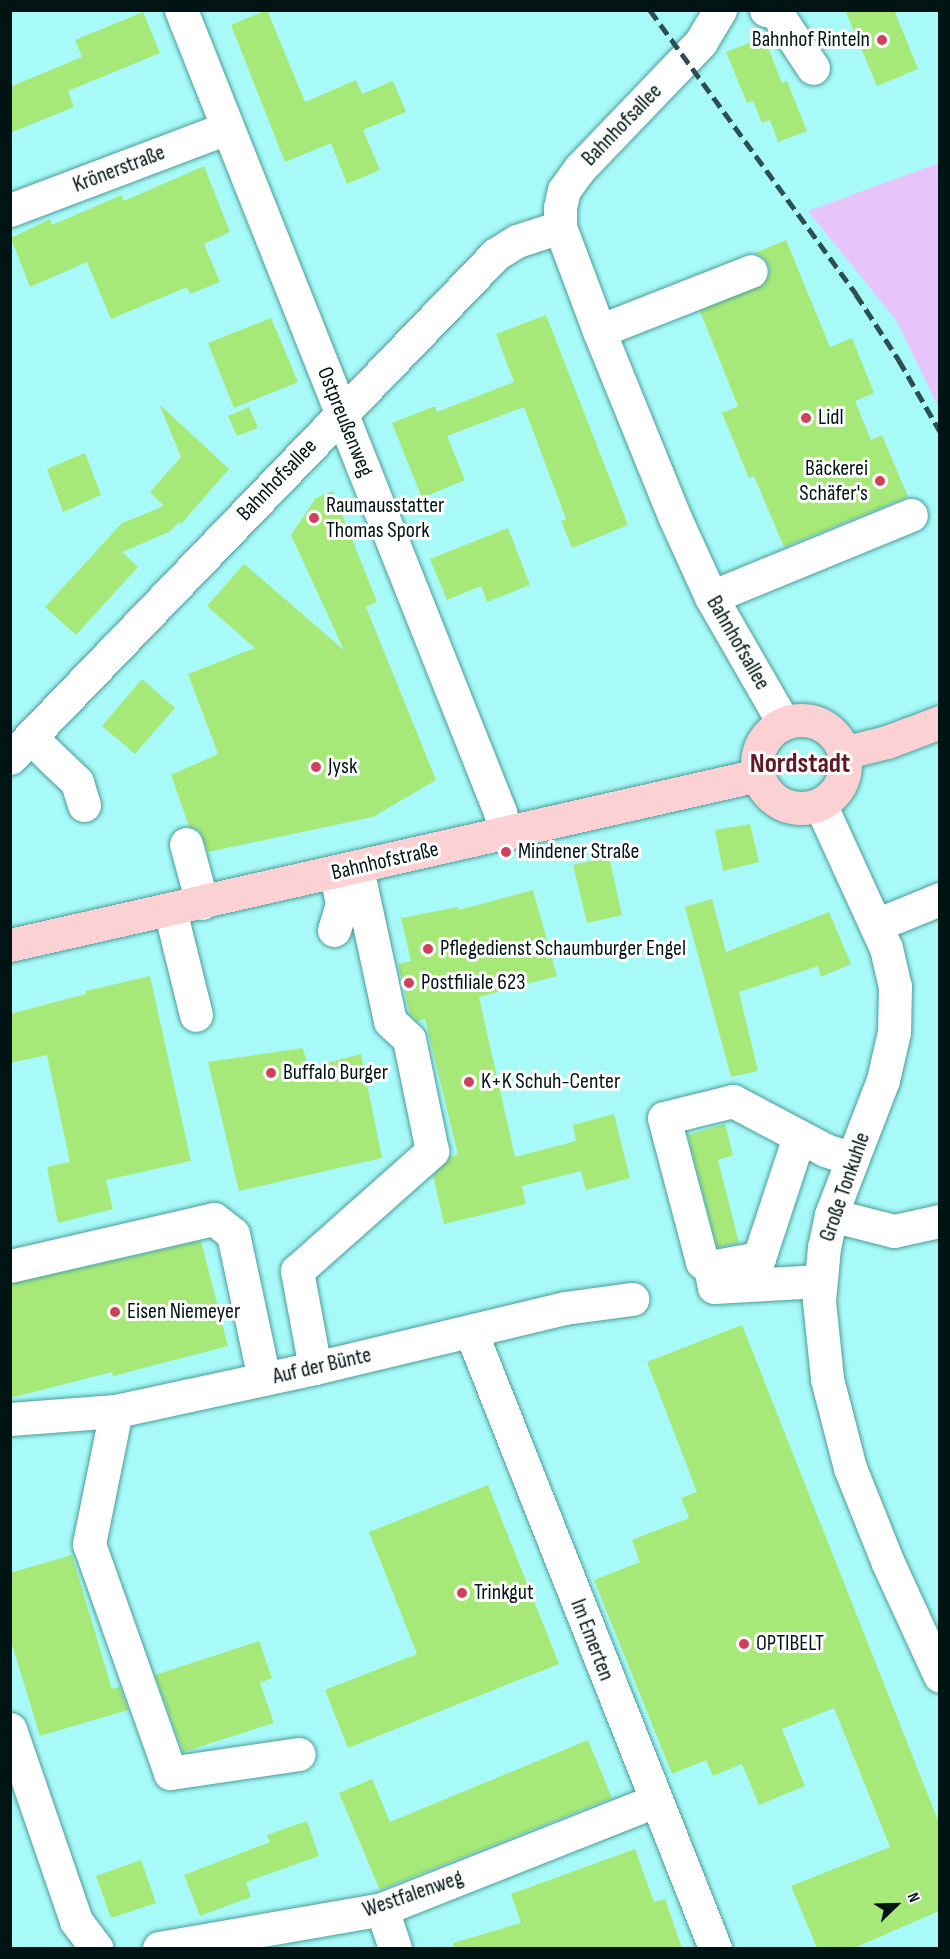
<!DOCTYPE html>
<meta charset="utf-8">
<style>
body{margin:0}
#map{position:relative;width:950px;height:1959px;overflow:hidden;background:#a8faf8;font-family:"Sofia Sans Condensed",sans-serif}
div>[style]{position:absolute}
.green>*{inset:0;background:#e7c4f9}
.building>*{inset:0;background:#a7e979}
.roads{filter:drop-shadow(0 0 2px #4b9d9b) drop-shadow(0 0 2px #4b9d9b)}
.minor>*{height:33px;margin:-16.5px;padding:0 16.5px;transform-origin:16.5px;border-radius:16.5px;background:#fff}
.major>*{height:33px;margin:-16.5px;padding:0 16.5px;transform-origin:16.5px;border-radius:16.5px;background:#fbd1d4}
.major>.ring{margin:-16.5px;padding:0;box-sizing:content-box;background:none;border:33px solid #fbd1d4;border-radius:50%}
.rail>*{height:4.5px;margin-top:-2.25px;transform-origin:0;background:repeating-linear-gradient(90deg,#2b504f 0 12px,transparent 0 18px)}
.dots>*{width:16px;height:16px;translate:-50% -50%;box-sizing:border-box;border:3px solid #fff;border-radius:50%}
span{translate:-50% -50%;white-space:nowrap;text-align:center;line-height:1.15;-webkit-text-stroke:6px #fff;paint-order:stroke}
.poi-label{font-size:22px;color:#001414}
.right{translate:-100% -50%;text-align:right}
.left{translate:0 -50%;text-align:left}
.street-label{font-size:22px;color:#001414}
.district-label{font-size:28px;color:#601a27;font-weight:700}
.frame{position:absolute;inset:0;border:12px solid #001414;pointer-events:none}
.north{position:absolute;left:866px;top:1875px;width:60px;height:60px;-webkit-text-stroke:4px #fff;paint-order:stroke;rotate:67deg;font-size:16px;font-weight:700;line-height:24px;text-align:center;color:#001414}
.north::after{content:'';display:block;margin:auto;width:21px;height:27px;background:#001414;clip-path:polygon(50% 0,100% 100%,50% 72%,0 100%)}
</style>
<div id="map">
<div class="green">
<div style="clip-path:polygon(939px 163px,940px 163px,939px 408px,896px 320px,808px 211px)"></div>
</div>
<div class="building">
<div style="clip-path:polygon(267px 10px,305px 102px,356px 80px,362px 94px,393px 81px,406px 112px,363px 130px,380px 170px,347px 184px,331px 143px,285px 162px,231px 25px)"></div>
<div style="clip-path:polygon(845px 10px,894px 10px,918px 69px,877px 86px)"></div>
<div style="clip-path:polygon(143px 12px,160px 53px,68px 91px,74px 107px,10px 133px,10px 87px,82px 57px,75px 40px)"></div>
<div style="clip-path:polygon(764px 37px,782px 83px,787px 81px,807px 131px,778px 142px,770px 120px,762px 123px,753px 101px,747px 103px,726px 52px)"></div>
<div style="clip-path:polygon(204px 166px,230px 232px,204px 244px,220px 282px,190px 294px,187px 287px,111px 319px,87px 262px,30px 287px,11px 238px,50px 219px,52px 225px,122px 195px,124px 201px)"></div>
<div style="clip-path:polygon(786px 240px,830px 347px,852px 338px,874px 393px,855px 401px,871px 440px,882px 435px,908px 497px,784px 547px,754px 476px,749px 478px,722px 413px,738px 406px,700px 311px,765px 283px,769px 274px,769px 265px,763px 257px,755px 253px)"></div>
<div style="clip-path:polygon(546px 315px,628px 525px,572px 548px,561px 521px,566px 519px,524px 407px,447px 436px,465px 480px,422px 498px,392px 423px,435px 406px,437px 412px,514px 382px,496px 334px)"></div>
<div style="clip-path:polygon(271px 318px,298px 382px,234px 408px,208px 343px)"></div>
<div style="clip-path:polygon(159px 404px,229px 469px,181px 524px,179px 522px,169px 532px,122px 552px,138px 567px,76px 635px,45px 607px,122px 523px,164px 506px,150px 492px,181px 457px)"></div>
<div style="clip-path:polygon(249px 407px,258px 428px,237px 436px,228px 416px)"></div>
<div style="clip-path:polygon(85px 453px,101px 495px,63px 512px,47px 469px)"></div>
<div style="clip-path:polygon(333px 491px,377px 602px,366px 607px,436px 780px,373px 817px,208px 852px,200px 831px,189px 826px,171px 775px,218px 754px,188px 674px,255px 648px,207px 606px,244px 564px,344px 650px,291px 535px,316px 498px)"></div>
<div style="clip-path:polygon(508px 528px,530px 585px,487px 602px,481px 586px,447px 600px,430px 559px)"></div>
<div style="clip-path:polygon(142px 679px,175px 708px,135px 754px,102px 726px)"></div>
<div style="clip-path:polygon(750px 824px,759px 862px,723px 871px,715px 830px)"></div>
<div style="clip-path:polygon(609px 857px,622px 915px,587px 923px,573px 865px)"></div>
<div style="clip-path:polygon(533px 890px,557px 976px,479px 997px,515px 1157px,576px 1141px,573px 1125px,614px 1114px,630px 1178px,586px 1190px,581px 1171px,522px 1186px,526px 1204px,444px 1224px,433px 1175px,450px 1157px,458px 1155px,425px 1019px,417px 1021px,410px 1014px,398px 964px,411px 961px,401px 918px,458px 907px,459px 910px)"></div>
<div style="clip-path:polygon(712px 899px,726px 952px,829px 912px,851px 964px,821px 977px,818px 966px,739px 992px,758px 1071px,731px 1077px,685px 907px)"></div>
<div style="clip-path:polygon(150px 976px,191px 1161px,106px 1180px,113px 1209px,58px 1223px,47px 1167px,70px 1162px,47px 1055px,10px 1063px,10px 1014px,86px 994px,86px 991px)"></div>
<div style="clip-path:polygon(303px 1048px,308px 1068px,361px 1054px,382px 1158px,239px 1191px,208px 1062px)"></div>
<div style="clip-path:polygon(725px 1124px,733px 1155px,718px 1160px,739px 1243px,717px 1247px,688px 1135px)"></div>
<div style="clip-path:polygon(201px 1241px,228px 1346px,113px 1376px,112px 1372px,10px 1398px,10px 1284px)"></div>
<div style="clip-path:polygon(742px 1325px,939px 1823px,939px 1911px,854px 1948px,817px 1948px,791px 1886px,890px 1847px,834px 1708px,782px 1729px,805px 1786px,759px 1805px,742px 1764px,713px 1776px,706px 1760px,672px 1774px,594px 1580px,640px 1562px,632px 1540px,689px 1518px,681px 1498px,697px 1492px,647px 1362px)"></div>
<div style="clip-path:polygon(488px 1485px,559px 1664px,348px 1748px,325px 1690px,417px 1654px,369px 1532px)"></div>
<div style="clip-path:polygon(72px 1555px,112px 1689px,120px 1687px,128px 1710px,40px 1736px,10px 1638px,10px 1573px)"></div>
<div style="clip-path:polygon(259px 1641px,272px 1678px,260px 1683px,274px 1723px,183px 1752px,155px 1675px)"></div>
<div style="clip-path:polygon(588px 1740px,612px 1798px,380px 1890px,339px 1793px,372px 1779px,390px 1822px)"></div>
<div style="clip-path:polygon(307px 1821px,319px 1856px,246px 1882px,251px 1897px,200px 1916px,184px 1875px,270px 1842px,267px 1835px)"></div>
<div style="clip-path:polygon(635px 1849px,654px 1902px,665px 1899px,682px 1948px,454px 1948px,453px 1943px,521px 1923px,511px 1894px)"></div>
<div style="clip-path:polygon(141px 1860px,156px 1903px,111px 1918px,96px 1876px)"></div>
</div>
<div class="roads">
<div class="minor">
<div style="left:181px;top:10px;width:863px;rotate:68.31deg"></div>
<div style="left:500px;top:812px;width:23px;rotate:77deg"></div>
<div style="left:720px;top:10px;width:37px;rotate:121deg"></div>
<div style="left:701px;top:42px;width:175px;rotate:133.8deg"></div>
<div style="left:580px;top:168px;width:27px;rotate:126deg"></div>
<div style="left:564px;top:190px;width:18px;rotate:103deg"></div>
<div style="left:560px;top:208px;width:19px;rotate:90deg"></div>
<div style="left:560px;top:227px;width:111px;rotate:69.4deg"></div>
<div style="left:599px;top:331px;width:202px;rotate:67.9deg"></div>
<div style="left:675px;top:518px;width:87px;rotate:65.5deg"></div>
<div style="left:711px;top:597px;width:146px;rotate:60.1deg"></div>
<div style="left:766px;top:10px;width:10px;rotate:11deg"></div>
<div style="left:776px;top:12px;width:67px;rotate:56.5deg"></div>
<div style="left:10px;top:210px;width:232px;rotate:-20.7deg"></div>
<div style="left:599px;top:331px;width:163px;rotate:-21.5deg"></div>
<div style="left:711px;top:597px;width:216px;rotate:-22.3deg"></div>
<div style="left:30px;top:737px;width:65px;rotate:43.8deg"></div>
<div style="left:77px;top:782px;width:24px;rotate:73deg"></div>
<div style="left:10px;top:758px;width:700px;rotate:-46.04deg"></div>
<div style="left:496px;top:254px;width:25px;rotate:-32deg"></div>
<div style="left:517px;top:241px;width:45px;rotate:-18deg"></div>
<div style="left:820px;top:804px;width:158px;rotate:65.4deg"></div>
<div style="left:886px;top:948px;width:39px;rotate:77deg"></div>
<div style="left:895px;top:986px;width:46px;rotate:91.2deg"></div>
<div style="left:894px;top:1032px;width:49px;rotate:102.9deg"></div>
<div style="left:883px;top:1080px;width:145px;rotate:111.1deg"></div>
<div style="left:831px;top:1215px;width:33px;rotate:102deg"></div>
<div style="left:824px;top:1247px;width:54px;rotate:95.3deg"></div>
<div style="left:819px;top:1301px;width:78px;rotate:84.1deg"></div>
<div style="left:827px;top:1379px;width:92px;rotate:75.5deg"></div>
<div style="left:850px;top:1468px;width:102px;rotate:68.2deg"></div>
<div style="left:888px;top:1563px;width:124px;rotate:65.3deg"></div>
<div style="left:186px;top:844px;width:61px;rotate:74.8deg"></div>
<div style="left:170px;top:910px;width:108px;rotate:76.1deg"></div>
<div style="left:876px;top:925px;width:69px;rotate:-22.1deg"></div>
<div style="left:334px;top:930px;width:27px;rotate:-73deg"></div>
<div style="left:342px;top:904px;width:33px;rotate:-101deg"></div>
<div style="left:799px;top:1136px;width:30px;rotate:28deg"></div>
<div style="left:825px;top:1150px;width:29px;rotate:18deg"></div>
<div style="left:831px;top:1215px;width:65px;rotate:14.3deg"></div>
<div style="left:894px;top:1231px;width:47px;rotate:-12.3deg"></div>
<div style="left:10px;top:1266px;width:209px;rotate:-13deg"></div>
<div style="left:214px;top:1219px;width:24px;rotate:38deg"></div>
<div style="left:233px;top:1234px;width:148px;rotate:77.9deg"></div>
<div style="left:710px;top:1267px;width:50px;rotate:-10.4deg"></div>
<div style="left:759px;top:1258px;width:128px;rotate:-71.8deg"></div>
<div style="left:799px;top:1136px;width:75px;rotate:-152.1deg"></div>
<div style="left:733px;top:1101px;width:71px;rotate:166.2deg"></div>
<div style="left:664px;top:1118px;width:149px;rotate:75.2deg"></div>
<div style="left:702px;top:1262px;width:9px;rotate:32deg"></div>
<div style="left:710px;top:1267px;width:20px;rotate:79deg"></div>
<div style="left:714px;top:1287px;width:106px;rotate:-3.2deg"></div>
<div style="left:471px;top:1332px;width:663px;rotate:68.39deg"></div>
<div style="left:315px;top:1368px;width:99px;rotate:-100.5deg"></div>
<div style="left:297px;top:1271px;width:181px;rotate:-41.6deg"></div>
<div style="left:432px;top:1151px;width:114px;rotate:-101.6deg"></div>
<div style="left:409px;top:1039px;width:26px;rotate:-137deg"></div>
<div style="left:390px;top:1021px;width:157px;rotate:-102.2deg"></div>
<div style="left:116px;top:1411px;width:136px;rotate:101.5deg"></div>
<div style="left:89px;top:1544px;width:243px;rotate:70.5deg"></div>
<div style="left:170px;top:1773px;width:130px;rotate:-8.4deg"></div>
<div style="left:10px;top:1419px;width:106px;rotate:-4.3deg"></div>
<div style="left:116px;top:1411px;width:204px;rotate:-12.2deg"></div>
<div style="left:315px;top:1368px;width:257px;rotate:-13.5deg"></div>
<div style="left:565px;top:1308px;width:68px;rotate:-7.7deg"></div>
<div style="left:10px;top:1729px;width:203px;rotate:71deg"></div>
<div style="left:76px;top:1921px;width:34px;rotate:53deg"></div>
<div style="left:382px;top:1909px;width:41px;rotate:71.6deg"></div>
<div style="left:159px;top:1948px;width:226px;rotate:-9.9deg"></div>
<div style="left:382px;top:1909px;width:294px;rotate:-21.6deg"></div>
</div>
<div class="major">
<div class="ring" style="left:757px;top:720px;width:55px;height:55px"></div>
<div style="left:843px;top:753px;width:45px;rotate:-14deg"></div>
<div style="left:887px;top:742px;width:57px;rotate:-20.7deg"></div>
<div style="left:10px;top:945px;width:767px;rotate:-12.8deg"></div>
</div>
</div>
<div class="rail">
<div style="left:650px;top:10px;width:351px;rotate:54deg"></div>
<div style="left:856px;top:294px;width:79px;rotate:56.9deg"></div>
<div style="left:899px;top:360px;width:82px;rotate:60deg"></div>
</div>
<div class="dots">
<div style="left:882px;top:40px;background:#d0405b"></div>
<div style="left:806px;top:418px;background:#d0405b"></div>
<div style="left:880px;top:481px;background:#d0405b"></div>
<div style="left:314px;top:518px;background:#d0405b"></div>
<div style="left:316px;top:767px;background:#d0405b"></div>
<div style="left:506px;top:852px;background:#d0405b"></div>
<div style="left:428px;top:949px;background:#d0405b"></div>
<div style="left:409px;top:983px;background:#d0405b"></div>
<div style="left:271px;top:1073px;background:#d0405b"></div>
<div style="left:469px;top:1082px;background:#d0405b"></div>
<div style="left:115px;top:1312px;background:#d0405b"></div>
<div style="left:462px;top:1593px;background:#d0405b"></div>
<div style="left:744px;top:1644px;background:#d0405b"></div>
</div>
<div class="poi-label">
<span class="right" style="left:870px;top:40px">Bahnhof Rinteln</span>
<span class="left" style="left:818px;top:418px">Lidl</span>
<span class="right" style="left:868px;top:481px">Bäckerei<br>Schäfer's</span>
<span class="left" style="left:326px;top:518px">Raumausstatter<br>Thomas Spork</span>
<span class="left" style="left:328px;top:767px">Jysk</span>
<span class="left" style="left:518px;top:852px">Mindener Straße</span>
<span class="left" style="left:440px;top:949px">Pflegedienst Schaumburger Engel</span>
<span class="left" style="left:421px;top:983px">Postfiliale 623</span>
<span class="left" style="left:283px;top:1073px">Buffalo Burger</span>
<span class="left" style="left:481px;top:1082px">K+K Schuh-Center</span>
<span class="left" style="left:127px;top:1312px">Eisen Niemeyer</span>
<span class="left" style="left:474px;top:1593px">Trinkgut</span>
<span class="left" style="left:756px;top:1644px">OPTIBELT</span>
</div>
<div class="street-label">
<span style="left:622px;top:125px;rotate:-46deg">Bahnhofsallee</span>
<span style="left:119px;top:169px;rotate:-21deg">Krönerstraße</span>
<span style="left:345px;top:422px;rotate:68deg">Ostpreußenweg</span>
<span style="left:277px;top:480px;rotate:-46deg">Bahnhofsallee</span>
<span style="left:738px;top:643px;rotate:60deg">Bahnhofsallee</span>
<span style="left:385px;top:861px;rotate:-13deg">Bahnhofstraße</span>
<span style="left:845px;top:1187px;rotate:-71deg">Große Tonkuhle</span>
<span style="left:322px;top:1366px;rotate:-13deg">Auf der Bünte</span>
<span style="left:592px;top:1640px;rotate:69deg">Im Emerten</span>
<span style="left:413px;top:1894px;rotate:-19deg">Westfalenweg</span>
</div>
<div class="district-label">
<span style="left:800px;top:764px">Nordstadt</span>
</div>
<div class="frame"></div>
<div class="north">N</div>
</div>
